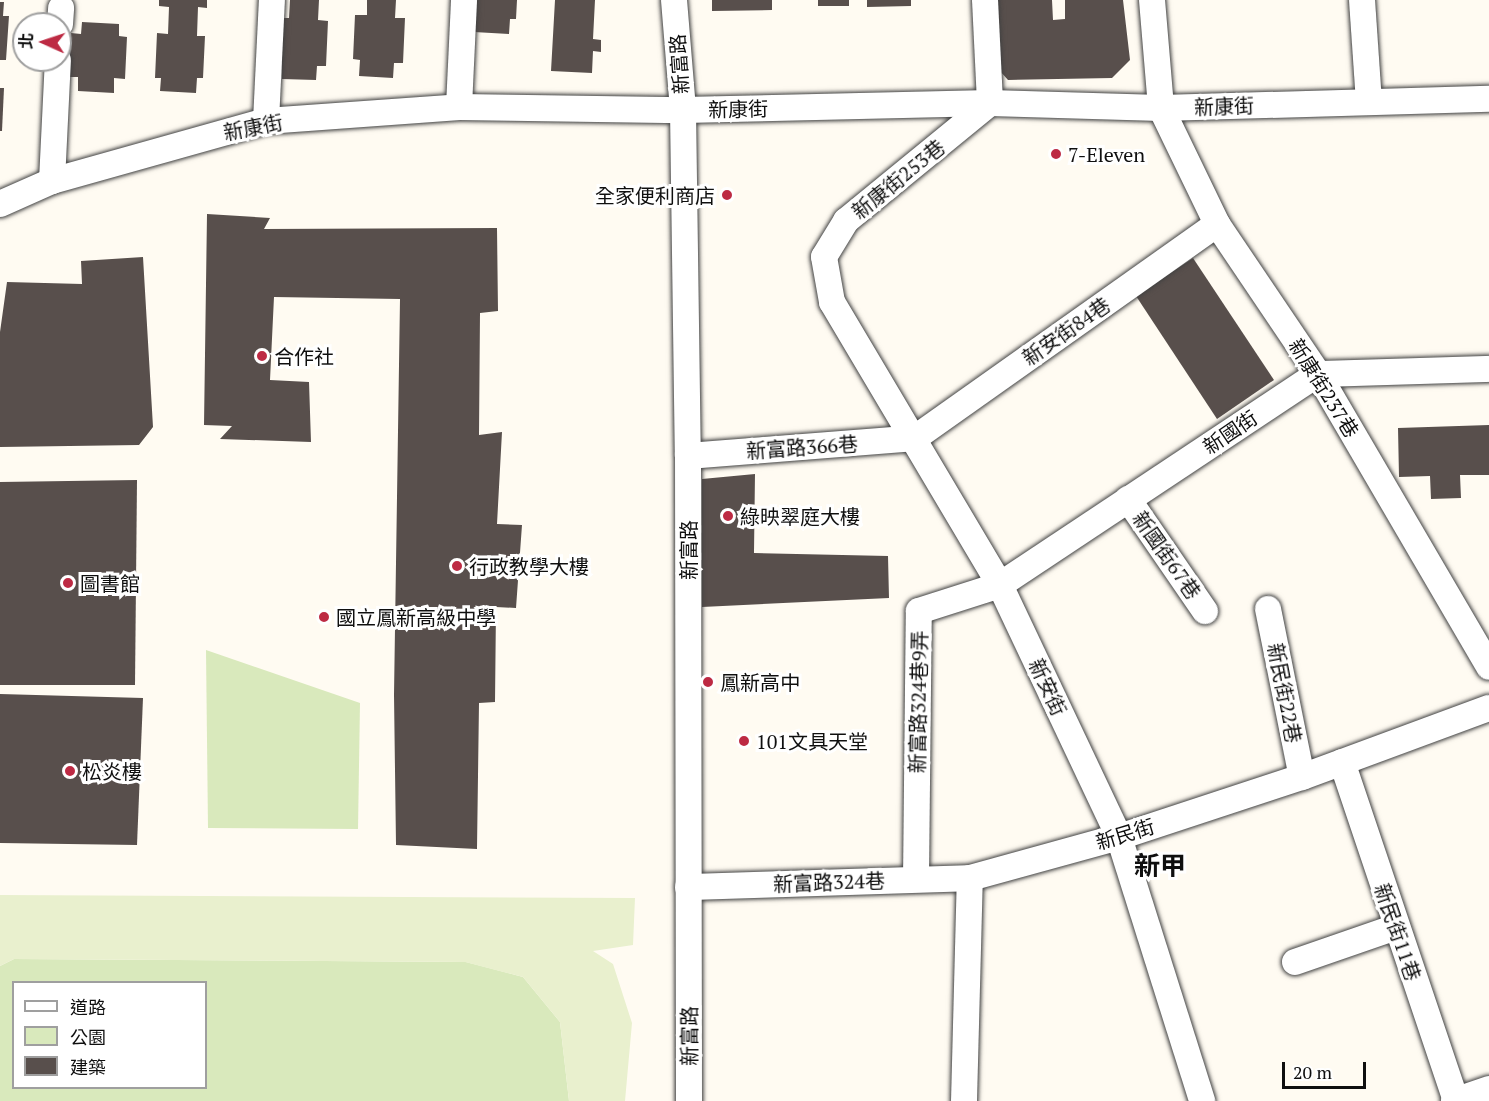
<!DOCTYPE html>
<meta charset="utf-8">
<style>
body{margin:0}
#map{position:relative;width:1489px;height:1101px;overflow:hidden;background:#fffbf2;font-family:"PT Serif","Noto Sans TC",serif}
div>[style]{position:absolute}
.green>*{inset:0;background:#d9e9bc}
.pitch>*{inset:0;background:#e9f0ce}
.building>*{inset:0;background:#584f4c}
.roads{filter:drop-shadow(0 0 2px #424242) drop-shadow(0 0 2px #424242)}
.street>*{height:26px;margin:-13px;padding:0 13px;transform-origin:13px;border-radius:13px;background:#fff}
.dots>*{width:16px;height:16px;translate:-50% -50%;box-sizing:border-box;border:3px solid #fff;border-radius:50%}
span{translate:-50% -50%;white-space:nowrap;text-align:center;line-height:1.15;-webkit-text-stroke:6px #fff;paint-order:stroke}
.street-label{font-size:20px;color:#0f0f0f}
.poi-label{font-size:20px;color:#0f0f0f}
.left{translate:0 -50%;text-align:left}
.right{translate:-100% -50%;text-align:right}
.district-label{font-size:26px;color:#0f0f0f;font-weight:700}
.legend{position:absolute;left:12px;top:981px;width:195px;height:108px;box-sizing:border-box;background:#fff;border:2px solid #9f9f9f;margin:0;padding:8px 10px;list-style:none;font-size:18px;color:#0f0f0f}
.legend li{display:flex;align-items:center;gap:12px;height:30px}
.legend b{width:30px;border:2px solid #9f9f9f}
.north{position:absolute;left:12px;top:12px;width:60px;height:60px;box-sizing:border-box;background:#fff;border:2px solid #9f9f9f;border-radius:50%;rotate:273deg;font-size:16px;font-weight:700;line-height:24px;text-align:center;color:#0f0f0f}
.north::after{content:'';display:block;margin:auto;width:21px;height:27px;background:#bd2a43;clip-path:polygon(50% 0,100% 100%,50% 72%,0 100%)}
.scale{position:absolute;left:1282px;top:1062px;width:84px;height:27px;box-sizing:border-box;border:3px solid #0f0f0f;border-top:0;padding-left:8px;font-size:18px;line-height:21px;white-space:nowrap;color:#0f0f0f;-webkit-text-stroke:4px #fff;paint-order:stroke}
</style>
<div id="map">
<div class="green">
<div style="clip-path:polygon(206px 650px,360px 703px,358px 829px,208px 828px)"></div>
<div style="clip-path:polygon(evenodd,14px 959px,466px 962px,523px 977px,560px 1022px,569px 1101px,0 1101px,0 966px,14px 959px,14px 982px,206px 982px,206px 1088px,14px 1088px,14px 982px)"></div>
</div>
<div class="pitch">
<div style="clip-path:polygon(0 895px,635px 898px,633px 945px,593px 951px,613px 964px,632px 1023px,625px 1101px,569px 1101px,560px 1022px,523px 977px,465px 962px,14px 959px,0 966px)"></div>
</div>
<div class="building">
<div style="clip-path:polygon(159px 0,207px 0,207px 8px,198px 7px,197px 36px,205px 36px,203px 78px,197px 78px,196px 93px,160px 91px,161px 78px,155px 78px,157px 33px,168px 34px,169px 7px,159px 6px)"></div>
<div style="clip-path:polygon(290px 0,319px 0,318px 20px,328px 21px,326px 66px,317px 66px,316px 80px,282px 79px,282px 63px,275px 62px,278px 18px,289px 18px)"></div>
<div style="clip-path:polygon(367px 0,396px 0,395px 18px,405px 18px,403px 63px,394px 63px,393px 78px,359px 76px,360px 60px,353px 59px,355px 15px,367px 15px)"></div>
<div style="clip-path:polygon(469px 0,517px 0,516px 19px,510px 19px,509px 34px,474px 32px)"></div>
<div style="clip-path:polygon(555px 0,595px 0,593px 39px,601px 40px,601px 52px,593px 51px,592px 73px,551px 71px)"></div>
<div style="clip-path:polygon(712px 0,772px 0,772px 10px,712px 11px)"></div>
<div style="clip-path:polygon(818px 0,849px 0,849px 6px,818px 6px)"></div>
<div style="clip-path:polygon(867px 0,911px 0,911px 6px,867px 7px)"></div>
<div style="clip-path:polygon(989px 0,1052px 0,1053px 20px,1065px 19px,1065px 0,1123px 0,1130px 60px,1112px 78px,1008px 80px,992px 62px)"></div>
<div style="clip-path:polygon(0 2px,4px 2px,3px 16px,9px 16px,6px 60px,0 60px)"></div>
<div style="clip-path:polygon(82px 22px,119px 24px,119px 36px,127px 37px,125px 79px,114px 78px,114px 93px,78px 91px,78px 77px,69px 77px,71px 33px,81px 34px)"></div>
<div style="clip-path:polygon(0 88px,4px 88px,2px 131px,0 131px)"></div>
<div style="clip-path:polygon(207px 214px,270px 218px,264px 229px,497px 228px,498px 311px,480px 313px,479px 435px,502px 432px,497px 524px,522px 525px,516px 608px,496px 607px,495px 702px,479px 703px,477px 849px,396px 845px,394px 695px,400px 299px,274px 297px,270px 380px,309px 382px,311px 442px,220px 439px,232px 426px,204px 425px)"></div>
<div style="clip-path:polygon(143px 257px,153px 427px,139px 445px,0 447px,0 332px,7px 282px,82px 284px,81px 261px)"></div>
<div style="clip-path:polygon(1193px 258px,1274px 380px,1217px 419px,1136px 296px)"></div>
<div style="clip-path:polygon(1489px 425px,1489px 475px,1460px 475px,1461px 498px,1431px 499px,1430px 476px,1399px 477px,1398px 428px)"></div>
<div style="clip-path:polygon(755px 474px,754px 553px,888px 556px,889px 598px,702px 607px,702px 479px)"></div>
<div style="clip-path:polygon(137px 480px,135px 685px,0 685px,0 482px)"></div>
<div style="clip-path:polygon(0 694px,143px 698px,137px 845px,0 843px)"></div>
</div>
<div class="roads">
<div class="street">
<div style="left:674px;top:0;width:110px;rotate:85.3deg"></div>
<div style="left:683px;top:110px;width:346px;rotate:89.2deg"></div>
<div style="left:688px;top:456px;width:645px;rotate:89.91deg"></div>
<div style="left:985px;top:0;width:103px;rotate:87.2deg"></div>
<div style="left:990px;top:103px;width:186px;rotate:140.7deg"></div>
<div style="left:846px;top:221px;width:42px;rotate:121.4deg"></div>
<div style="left:824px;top:257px;width:46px;rotate:79.9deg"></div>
<div style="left:832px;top:302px;width:329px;rotate:59.3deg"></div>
<div style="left:1000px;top:585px;width:279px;rotate:64.7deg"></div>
<div style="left:1119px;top:837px;width:277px;rotate:72.5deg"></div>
<div style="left:1152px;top:0;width:108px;rotate:85.2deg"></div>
<div style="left:1161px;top:108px;width:129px;rotate:64.2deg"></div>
<div style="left:1217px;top:224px;width:181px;rotate:56deg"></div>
<div style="left:1318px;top:374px;width:339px;rotate:59.7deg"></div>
<div style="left:1362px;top:0;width:102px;rotate:86.1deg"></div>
<div style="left:60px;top:24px;width:16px;rotate:-86deg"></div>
<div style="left:459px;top:107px;width:107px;rotate:-87.3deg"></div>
<div style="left:266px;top:121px;width:121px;rotate:-87.2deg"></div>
<div style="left:52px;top:181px;width:121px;rotate:-87.2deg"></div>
<div style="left:0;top:204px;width:57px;rotate:-23.9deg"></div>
<div style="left:52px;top:181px;width:222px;rotate:-15.7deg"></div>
<div style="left:266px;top:121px;width:194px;rotate:-4.1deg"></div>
<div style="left:459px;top:107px;width:224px;rotate:0.8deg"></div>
<div style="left:683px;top:110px;width:307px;rotate:-1.3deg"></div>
<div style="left:990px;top:103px;width:171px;rotate:1.7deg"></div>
<div style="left:1161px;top:108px;width:328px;rotate:-1.6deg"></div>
<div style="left:688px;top:456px;width:228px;rotate:-4.5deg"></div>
<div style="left:915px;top:438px;width:370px;rotate:-35.3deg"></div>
<div style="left:1128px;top:499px;width:136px;rotate:55.5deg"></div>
<div style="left:1268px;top:609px;width:171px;rotate:78.6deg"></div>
<div style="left:1342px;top:762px;width:357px;rotate:71.4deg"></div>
<div style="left:916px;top:879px;width:268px;rotate:-89.4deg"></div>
<div style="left:919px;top:611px;width:85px;rotate:-17.8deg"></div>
<div style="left:1000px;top:585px;width:382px;rotate:-33.6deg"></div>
<div style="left:1318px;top:374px;width:171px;rotate:-1.7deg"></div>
<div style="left:688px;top:887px;width:282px;rotate:-1.8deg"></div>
<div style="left:1295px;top:962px;width:107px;rotate:-19.1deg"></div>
<div style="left:964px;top:1101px;width:223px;rotate:-88.5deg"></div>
<div style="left:970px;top:878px;width:155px;rotate:-15.4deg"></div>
<div style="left:1119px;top:837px;width:193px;rotate:-18.2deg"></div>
<div style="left:1302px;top:777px;width:199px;rotate:-20.3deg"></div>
<div style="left:1454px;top:1101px;width:37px;rotate:-19deg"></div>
</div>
</div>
<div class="dots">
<div style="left:1056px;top:154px;background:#bd2a43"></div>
<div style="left:727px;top:195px;background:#bd2a43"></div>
<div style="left:262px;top:356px;background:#bd2a43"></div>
<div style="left:728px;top:516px;background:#bd2a43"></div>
<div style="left:457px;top:566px;background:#bd2a43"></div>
<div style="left:68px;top:583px;background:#bd2a43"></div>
<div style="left:324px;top:617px;background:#bd2a43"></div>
<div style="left:708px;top:682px;background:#bd2a43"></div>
<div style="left:744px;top:741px;background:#bd2a43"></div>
<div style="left:70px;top:771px;background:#bd2a43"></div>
</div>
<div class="street-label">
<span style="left:679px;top:64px;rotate:-94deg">新富路</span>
<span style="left:1224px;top:106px;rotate:-2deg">新康街</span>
<span style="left:738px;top:109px;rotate:-1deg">新康街</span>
<span style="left:253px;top:127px;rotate:-11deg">新康街</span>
<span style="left:898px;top:179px;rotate:-39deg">新康街253巷</span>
<span style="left:1066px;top:331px;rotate:-35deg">新安街84巷</span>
<span style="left:1324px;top:388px;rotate:58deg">新康街237巷</span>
<span style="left:1230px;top:432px;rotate:-34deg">新國街</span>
<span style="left:802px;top:447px;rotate:-4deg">新富路366巷</span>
<span style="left:688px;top:550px;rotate:-90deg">新富路</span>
<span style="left:1167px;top:555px;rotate:55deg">新國街67巷</span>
<span style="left:1048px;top:687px;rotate:65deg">新安街</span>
<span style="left:1285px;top:693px;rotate:79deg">新民街22巷</span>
<span style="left:918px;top:702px;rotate:-89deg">新富路324巷9弄</span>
<span style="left:1125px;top:834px;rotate:-17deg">新民街</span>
<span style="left:829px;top:882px;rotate:-2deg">新富路324巷</span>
<span style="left:1398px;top:932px;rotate:71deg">新民街11巷</span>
<span style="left:689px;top:1036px;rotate:-90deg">新富路</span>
</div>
<div class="poi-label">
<span class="left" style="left:1068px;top:154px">7-Eleven</span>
<span class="right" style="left:715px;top:195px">全家便利商店</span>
<span class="left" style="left:274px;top:356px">合作社</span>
<span class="left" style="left:740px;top:516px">綠映翠庭大樓</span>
<span class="left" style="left:469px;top:566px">行政教學大樓</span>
<span class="left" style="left:80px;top:583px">圖書館</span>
<span class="left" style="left:336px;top:617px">國立鳳新高級中學</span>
<span class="left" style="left:720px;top:682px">鳳新高中</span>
<span class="left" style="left:756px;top:741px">101文具天堂</span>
<span class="left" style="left:82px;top:771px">松炎樓</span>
</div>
<div class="district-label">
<span style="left:1160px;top:866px">新甲</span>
</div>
<ul class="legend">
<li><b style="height:8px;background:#fff"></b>道路</li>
<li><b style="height:16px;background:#d9e9bc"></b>公園</li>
<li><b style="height:16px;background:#584f4c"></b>建築</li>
</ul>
<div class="north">北</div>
<div class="scale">20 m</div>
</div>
